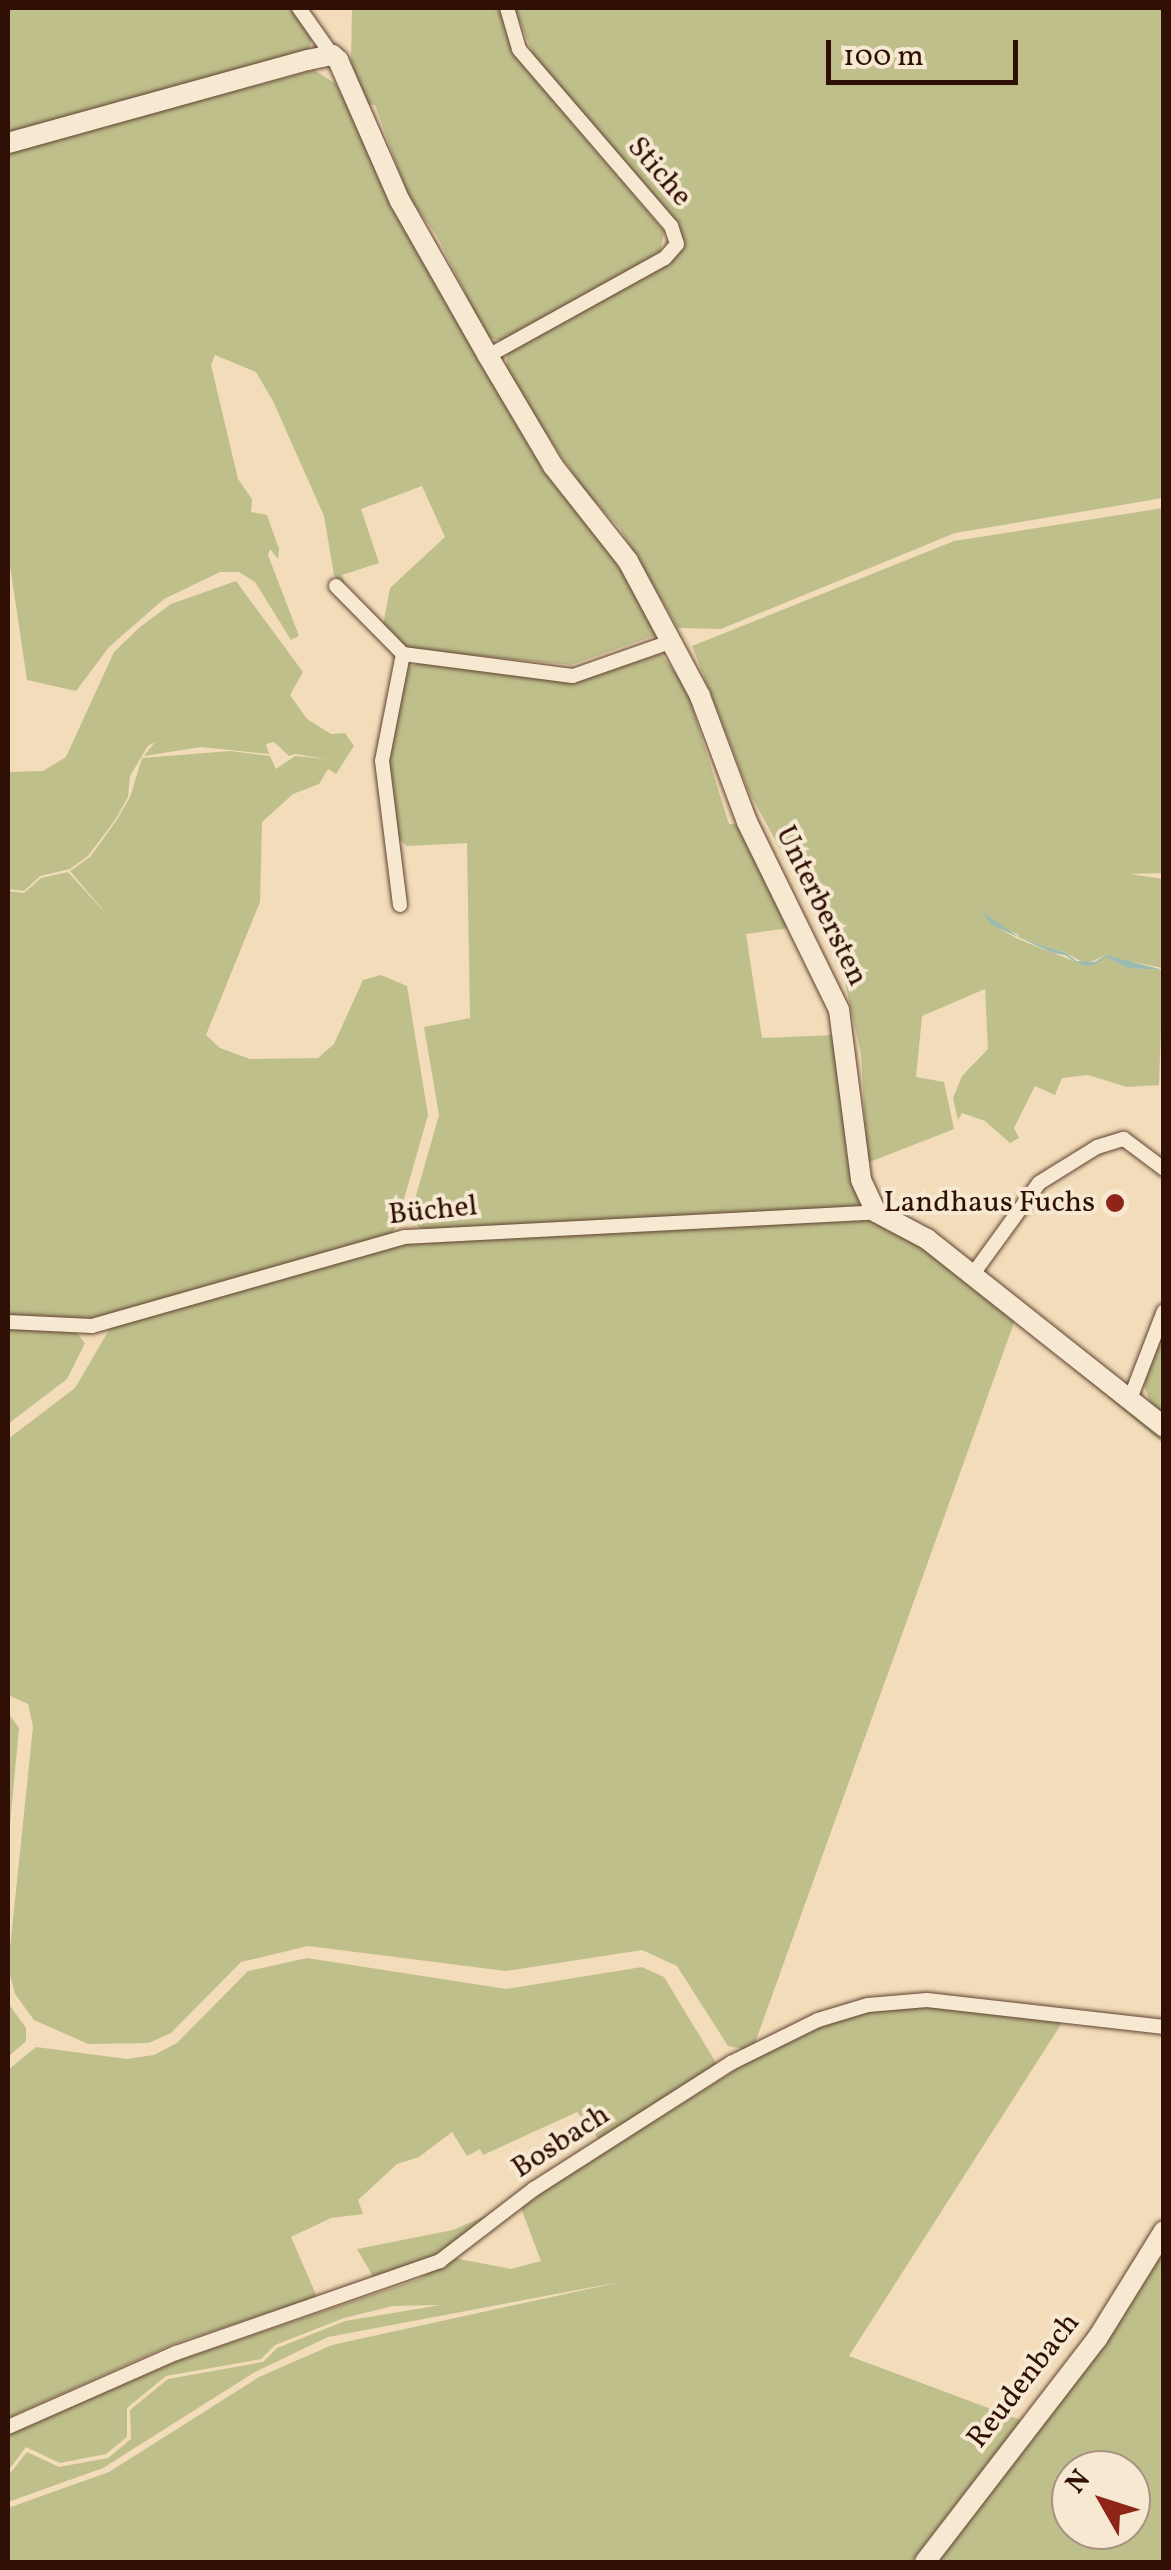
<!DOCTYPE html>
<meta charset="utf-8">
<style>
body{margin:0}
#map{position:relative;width:1171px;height:2570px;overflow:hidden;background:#f2dcb9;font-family:Vollkorn,serif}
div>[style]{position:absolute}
.green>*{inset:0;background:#bfbf8c}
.water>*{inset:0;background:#9bbbb1}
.roads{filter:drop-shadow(0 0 2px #604231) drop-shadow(0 0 2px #604231)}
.street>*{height:14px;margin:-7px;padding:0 7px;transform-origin:7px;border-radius:7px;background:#f7e8d2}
.secondary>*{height:20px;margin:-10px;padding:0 10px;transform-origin:10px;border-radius:10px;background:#f7e8d2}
.dots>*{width:28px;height:28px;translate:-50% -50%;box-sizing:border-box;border:5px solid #f7e8d2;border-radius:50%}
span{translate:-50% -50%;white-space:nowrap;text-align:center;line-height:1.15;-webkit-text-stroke:8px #f7e8d2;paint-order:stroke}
.street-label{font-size:30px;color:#300f04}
.poi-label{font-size:30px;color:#300f04}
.right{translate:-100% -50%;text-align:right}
.frame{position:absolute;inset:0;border:10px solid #300f04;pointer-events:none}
.north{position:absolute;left:1051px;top:2450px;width:100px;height:100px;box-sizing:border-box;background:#f7e8d2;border:2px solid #a79180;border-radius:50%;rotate:309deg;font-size:28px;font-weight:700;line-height:40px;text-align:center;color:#300f04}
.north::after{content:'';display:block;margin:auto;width:35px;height:45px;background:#8f2418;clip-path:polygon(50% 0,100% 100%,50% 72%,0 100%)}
.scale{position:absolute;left:826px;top:40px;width:192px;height:45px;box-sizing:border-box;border:5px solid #300f04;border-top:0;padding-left:12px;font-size:30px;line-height:35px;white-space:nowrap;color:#300f04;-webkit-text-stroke:8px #f7e8d2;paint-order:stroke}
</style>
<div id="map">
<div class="green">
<div style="clip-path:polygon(8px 8px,292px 8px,313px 38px,308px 52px,8px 135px)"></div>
<div style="clip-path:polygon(352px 8px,500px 8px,512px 52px,664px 231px,660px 254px,501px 341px,487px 337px,437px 236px,408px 196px,375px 105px,367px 104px,351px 62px)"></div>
<div style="clip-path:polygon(514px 8px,1163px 8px,1163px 498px,955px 533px,721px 629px,678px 628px,619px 527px,584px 490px,506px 373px,507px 353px,683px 246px,537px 63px)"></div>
<div style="clip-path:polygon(314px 70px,336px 84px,548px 472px,628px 579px,656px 635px,571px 665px,406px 649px,382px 631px,390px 588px,445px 537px,422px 486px,361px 509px,379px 563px,342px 575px,348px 595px,334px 575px,324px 516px,273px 401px,256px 372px,215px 355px,211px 365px,238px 479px,252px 499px,251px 512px,267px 515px,279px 549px,278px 559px,270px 549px,268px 555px,299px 636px,291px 640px,255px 582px,239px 572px,220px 572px,164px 599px,109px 647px,76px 691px,27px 680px,8px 552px,8px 151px)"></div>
<div style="clip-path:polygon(1163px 508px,1163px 873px,1130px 874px,1163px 879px,1163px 968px,1133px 962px,1127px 965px,1106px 955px,1086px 964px,1066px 953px,1020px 938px,1017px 934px,994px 924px,985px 915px,993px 925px,1018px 939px,1086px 966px,1106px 957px,1127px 968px,1163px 970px,1159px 1085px,1127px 1087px,1088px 1075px,1062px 1078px,1055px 1095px,1035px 1086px,1014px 1128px,1019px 1138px,1010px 1143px,985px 1121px,962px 1113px,958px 1120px,953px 1098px,962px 1076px,988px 1049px,985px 989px,922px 1016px,916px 1077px,944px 1082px,954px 1129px,867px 1163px,861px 1054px,839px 956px,749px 792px,692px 646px,954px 541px)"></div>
<div style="clip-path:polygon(236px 581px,303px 672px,290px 695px,307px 719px,331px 734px,345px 733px,354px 746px,336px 774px,328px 769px,319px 784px,293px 794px,262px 822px,260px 902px,206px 1035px,220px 1048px,250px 1059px,318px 1058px,334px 1044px,363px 980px,381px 975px,407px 986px,428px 1115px,398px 1220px,392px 1236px,84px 1322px,8px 1318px,8px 891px,24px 893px,41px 878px,68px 872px,109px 917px,70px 871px,90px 857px,116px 821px,130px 797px,142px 758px,230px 751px,270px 756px,276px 769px,295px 756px,327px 759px,295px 754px,289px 756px,274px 742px,266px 744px,269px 754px,201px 747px,144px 756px,155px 742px,148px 746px,130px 776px,128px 797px,115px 820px,88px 856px,70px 869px,40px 876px,24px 891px,8px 889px,8px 772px,43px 771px,66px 757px,114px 652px,140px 627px,171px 604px)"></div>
<div style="clip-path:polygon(661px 654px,686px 687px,729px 824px,738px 824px,790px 928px,746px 934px,762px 1038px,835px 1035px,859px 1202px,854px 1210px,422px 1230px,410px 1217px,439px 1115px,424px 1027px,470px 1018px,467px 843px,407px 846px,391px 832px,387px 764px,403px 669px,420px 663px,574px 681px)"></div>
<div style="clip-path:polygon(870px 1220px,921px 1245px,1016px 1316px,1163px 1434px,1163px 1443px,1015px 1320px,755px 2043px,744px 2049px,728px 2046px,677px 1966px,642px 1950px,506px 1971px,308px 1946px,241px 1962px,171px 2033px,149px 2043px,88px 2044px,34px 2020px,15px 1994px,8px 1967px,33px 1727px,28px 1704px,8px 1695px,8px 1439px,75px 1388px,112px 1325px,404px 1243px)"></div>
<div style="clip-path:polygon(1163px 1320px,1163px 1418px,1152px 1408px,1144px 1385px)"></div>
<div style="clip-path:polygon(8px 1328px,77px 1333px,85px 1343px,67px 1379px,8px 1424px)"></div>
<div style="clip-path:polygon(8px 1713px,19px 1728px,8px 1845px)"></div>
<div style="clip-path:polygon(307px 1958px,506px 1989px,642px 1967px,664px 1977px,718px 2066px,602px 2143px,577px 2112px,483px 2155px,480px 2149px,467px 2156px,452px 2132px,419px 2157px,397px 2164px,358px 2200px,363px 2214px,331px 2218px,291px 2237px,317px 2297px,173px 2344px,8px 2418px,8px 2070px,36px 2047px,127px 2059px,154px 2055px,177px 2043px,248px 1971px)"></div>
<div style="clip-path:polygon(8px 2003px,26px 2028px,26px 2041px,8px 2057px)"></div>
<div style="clip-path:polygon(928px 2005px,1065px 2018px,849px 2356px,1021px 2420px,911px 2562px,8px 2562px,8px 2508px,109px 2472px,259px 2377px,332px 2345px,625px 2281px,328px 2337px,255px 2372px,103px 2468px,8px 2502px,8px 2476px,27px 2452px,59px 2467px,108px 2458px,131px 2439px,130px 2410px,168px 2379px,263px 2362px,277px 2348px,345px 2321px,441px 2305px,393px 2306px,344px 2318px,275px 2345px,261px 2359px,166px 2376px,127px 2408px,127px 2437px,106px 2454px,60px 2463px,26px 2447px,8px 2471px,8px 2435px,179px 2360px,419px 2279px,454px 2258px,511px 2269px,541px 2261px,521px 2208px,554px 2184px,790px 2036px,868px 2010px)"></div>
<div style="clip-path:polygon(506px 2207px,438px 2255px,375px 2280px,357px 2249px,453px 2230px)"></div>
<div style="clip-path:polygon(evenodd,1163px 2244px,1163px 2562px,933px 2562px,1163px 2244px,1071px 2470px,1131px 2470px,1131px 2530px,1071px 2530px,1071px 2470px)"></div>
</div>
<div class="water">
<div style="clip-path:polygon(980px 910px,1020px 938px,1066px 953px,1076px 961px,1095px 962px,1106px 955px,1163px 970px,1127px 968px,1106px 957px,1096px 964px,1086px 966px,1075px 962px,1065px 955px,1053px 953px,992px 925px)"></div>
</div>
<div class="roads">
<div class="street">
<div style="left:299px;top:8px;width:57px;rotate:54.9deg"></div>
<div style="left:488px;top:356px;width:202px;rotate:-29deg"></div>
<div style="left:665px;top:258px;width:18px;rotate:-49deg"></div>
<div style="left:677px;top:244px;width:19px;rotate:-108deg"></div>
<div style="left:671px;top:226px;width:233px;rotate:-130.7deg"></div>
<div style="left:519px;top:49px;width:43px;rotate:-106.3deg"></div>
<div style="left:336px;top:586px;width:95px;rotate:45.4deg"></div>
<div style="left:403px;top:654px;width:171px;rotate:7.4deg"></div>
<div style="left:573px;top:676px;width:106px;rotate:-19.3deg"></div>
<div style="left:400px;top:905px;width:145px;rotate:-97.1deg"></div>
<div style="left:382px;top:761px;width:109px;rotate:-78.9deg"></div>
<div style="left:973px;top:1274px;width:112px;rotate:-54deg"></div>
<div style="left:1039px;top:1183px;width:68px;rotate:-31.8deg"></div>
<div style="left:1097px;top:1147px;width:28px;rotate:-17deg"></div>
<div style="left:1124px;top:1139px;width:50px;rotate:36.9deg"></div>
<div style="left:8px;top:1322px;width:84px;rotate:2.7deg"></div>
<div style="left:92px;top:1326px;width:325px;rotate:-15.9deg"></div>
<div style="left:405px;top:1237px;width:472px;rotate:-3deg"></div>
<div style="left:1130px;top:1399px;width:94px;rotate:-68.9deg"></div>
<div style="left:8px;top:2427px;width:184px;rotate:-23.8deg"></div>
<div style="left:176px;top:2353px;width:280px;rotate:-19.2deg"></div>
<div style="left:440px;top:2261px;width:118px;rotate:-37.5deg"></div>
<div style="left:534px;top:2189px;width:234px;rotate:-32.6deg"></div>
<div style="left:731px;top:2063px;width:97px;rotate:-26.3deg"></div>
<div style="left:818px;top:2020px;width:52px;rotate:-16.7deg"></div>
<div style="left:868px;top:2005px;width:59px;rotate:-4.8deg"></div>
<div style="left:927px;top:2000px;width:239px;rotate:6.5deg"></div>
</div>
<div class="secondary">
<div style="left:8px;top:143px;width:311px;rotate:-15.5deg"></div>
<div style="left:308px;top:60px;width:25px;rotate:-12deg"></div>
<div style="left:332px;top:55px;width:8px;rotate:40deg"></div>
<div style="left:338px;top:60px;width:154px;rotate:66.3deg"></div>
<div style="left:400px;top:201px;width:178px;rotate:60.4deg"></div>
<div style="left:488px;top:356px;width:128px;rotate:59.4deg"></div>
<div style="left:553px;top:466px;width:121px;rotate:51.7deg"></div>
<div style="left:628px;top:561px;width:153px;rotate:61.9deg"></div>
<div style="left:700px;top:696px;width:134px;rotate:69.5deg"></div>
<div style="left:747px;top:822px;width:209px;rotate:63.9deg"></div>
<div style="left:839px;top:1010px;width:171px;rotate:82.6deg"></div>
<div style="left:861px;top:1180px;width:35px;rotate:65deg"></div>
<div style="left:876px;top:1212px;width:58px;rotate:27.9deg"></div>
<div style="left:927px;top:1239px;width:303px;rotate:38.4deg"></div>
<div style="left:925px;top:2562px;width:282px;rotate:-52.4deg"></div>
<div style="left:1097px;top:2339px;width:127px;rotate:-58.2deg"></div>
</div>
</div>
<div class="dots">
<div style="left:1115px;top:1203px;background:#8f2418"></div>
</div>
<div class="street-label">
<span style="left:659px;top:172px;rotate:49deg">Stiche</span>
<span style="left:821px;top:906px;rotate:64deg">Unterbersten</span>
<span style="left:433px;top:1211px;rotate:-6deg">Büchel</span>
<span style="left:561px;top:2142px;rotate:-33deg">Bosbach</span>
<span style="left:1024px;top:2381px;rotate:-52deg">Reudenbach</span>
</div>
<div class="poi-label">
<span class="right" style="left:1095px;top:1203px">Landhaus Fuchs</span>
</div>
<div class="frame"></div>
<div class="north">N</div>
<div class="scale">100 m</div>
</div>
